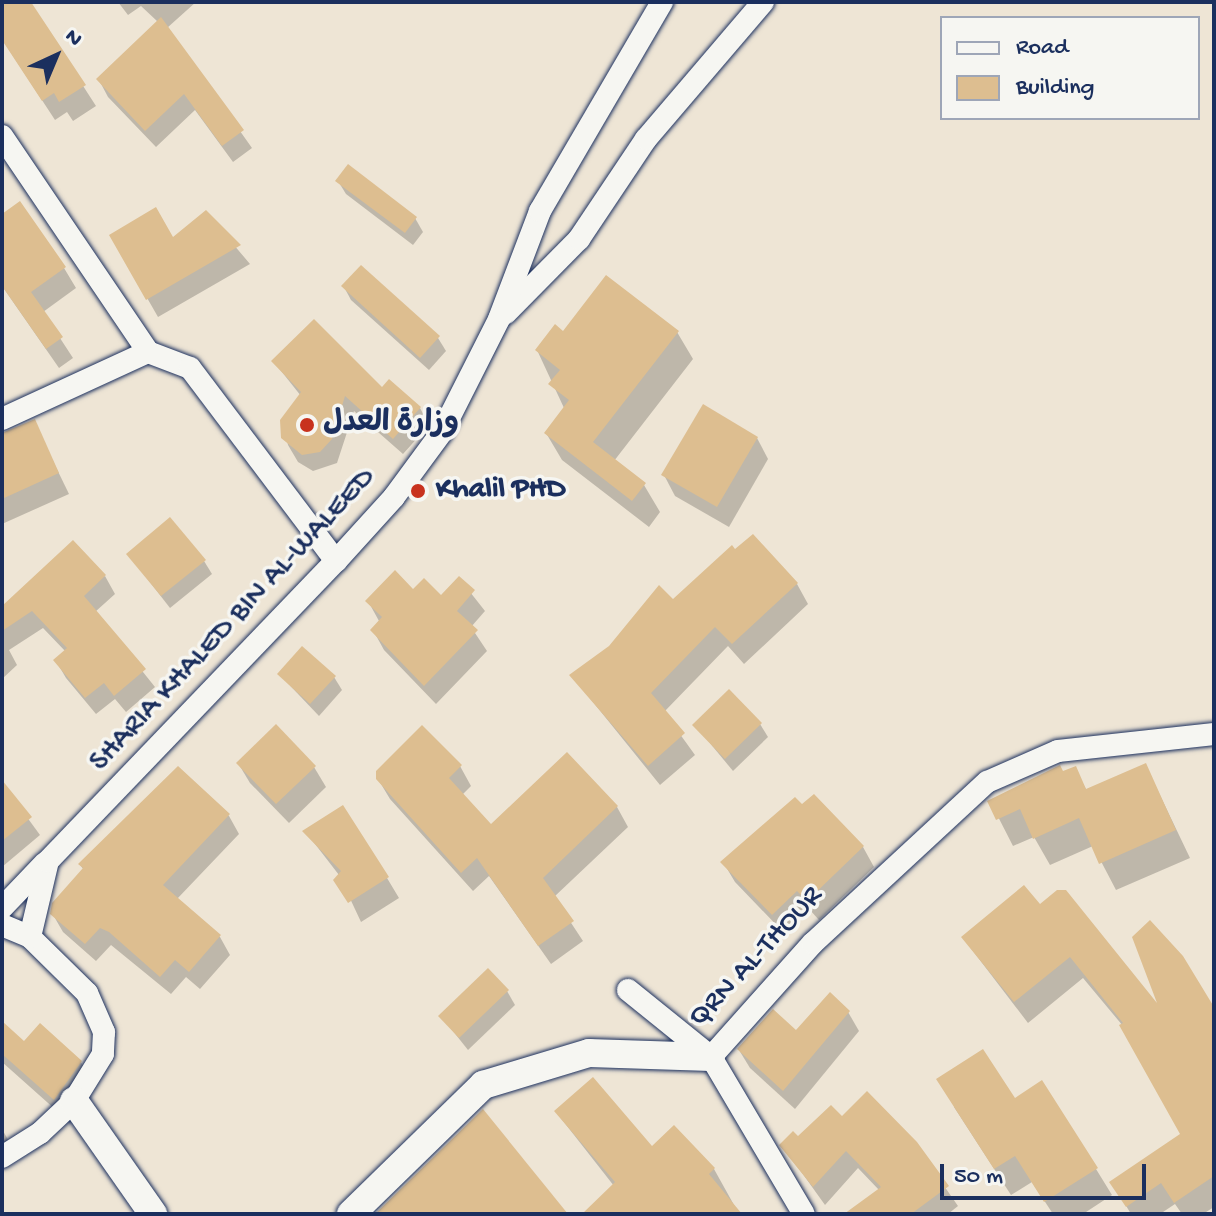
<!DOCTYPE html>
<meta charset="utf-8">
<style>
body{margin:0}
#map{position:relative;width:1216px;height:1216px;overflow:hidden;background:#eee5d5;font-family:"Gochi Hand","Playpen Sans Arabic",sans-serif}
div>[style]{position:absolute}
.shadow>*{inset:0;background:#0003}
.building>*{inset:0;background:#ddbe90}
.roads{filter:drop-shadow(0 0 2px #1b2f5e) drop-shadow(0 0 2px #1b2f5e)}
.minor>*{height:22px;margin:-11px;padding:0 11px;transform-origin:11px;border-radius:11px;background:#f6f6f2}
.tertiary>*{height:28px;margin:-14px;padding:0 14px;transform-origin:14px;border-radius:14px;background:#f6f6f2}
.dots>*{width:22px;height:22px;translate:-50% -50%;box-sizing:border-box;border:4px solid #f6f6f2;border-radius:50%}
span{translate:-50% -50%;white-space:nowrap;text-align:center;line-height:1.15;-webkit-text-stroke:7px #f6f6f2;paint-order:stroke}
.poi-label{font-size:30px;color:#1b2f5e;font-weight:700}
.left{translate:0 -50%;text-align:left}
.street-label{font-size:30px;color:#1b2f5e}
.frame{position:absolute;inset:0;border:4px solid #1b2f5e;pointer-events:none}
.legend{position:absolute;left:940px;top:16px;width:260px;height:104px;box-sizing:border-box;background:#f6f6f2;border:2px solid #9ea6b7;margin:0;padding:10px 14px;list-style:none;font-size:24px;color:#1b2f5e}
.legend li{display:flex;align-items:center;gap:16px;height:40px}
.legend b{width:40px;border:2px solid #9ea6b7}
.north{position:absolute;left:16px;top:16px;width:80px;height:80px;-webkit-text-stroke:6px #f6f6f2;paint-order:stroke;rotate:44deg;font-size:22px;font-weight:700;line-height:32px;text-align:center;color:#1b2f5e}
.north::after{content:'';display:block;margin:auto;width:28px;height:36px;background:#1b2f5e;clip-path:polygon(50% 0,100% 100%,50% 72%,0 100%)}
.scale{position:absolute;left:940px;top:1164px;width:206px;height:36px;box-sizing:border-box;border:4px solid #1b2f5e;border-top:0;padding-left:10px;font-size:24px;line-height:28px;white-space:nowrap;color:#1b2f5e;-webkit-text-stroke:6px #f6f6f2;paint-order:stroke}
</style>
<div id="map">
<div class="shadow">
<div style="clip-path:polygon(2px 2px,29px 2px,96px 106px,73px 121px,67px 112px,55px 120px,2px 39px)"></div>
<div style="clip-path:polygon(118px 2px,196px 2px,167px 28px,252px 148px,233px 162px,195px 110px,156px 147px,108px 97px,99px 80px,158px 22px,141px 6px,128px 15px)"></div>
<div style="clip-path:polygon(338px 181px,415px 218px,423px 232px,413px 245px,346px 194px)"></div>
<div style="clip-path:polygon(206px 212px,250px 264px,158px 317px,111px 235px,173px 240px)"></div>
<div style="clip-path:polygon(2px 216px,64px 268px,76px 288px,43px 312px,73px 358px,59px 368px,2px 286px)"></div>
<div style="clip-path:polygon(344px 287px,438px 338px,446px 351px,429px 370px,351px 300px)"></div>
<div style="clip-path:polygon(677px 332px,693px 359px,614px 461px,644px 485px,660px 512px,649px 527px,562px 460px,546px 433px,564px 408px,537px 350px,564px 333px)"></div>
<div style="clip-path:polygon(274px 362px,382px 390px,420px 408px,429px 425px,403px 454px,354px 411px,337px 463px,313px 471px,298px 462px,288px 445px,282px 420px,301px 396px)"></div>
<div style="clip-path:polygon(34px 422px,69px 494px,2px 524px,2px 434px)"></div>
<div style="clip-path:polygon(757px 438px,768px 459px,729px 527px,675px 496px,664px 475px)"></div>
<div style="clip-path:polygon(128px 554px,204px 561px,212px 574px,170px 608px)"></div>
<div style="clip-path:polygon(105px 576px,115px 594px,95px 612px,155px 687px,126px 712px,115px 699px,96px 714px,66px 678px,56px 661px,66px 652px,43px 628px,9px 650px,17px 665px,2px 679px,2px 609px)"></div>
<div style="clip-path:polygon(459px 578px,485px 611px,471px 627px,487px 651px,436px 704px,384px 650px,373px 630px,379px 621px,368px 601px,414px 591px,441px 598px)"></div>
<div style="clip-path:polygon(797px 584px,808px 604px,744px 664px,728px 646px,664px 712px,695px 755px,660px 785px,572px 676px,673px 602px)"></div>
<div style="clip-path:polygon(279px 674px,334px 677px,342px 690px,319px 716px)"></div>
<div style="clip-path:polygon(760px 724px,768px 737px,733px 771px,695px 725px)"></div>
<div style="clip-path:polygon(567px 755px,617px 807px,628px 827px,554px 897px,583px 941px,551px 964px,489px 876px,473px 891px,390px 799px,378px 779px,460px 766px,471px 786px,462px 795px,490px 827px)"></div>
<div style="clip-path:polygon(238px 763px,314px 767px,326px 787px,289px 823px,250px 783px)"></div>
<div style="clip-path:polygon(1146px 766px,1190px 858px,1116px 890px,1093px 846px,1050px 865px,1034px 837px,1013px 846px,990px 801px,1060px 768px,1063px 774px,1075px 769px,1087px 791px)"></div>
<div style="clip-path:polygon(178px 768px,229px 816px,239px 834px,177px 899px,220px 937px,230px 955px,200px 989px,186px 977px,171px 994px,111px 945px,96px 961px,63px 932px,52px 913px,84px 870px,80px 865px)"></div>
<div style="clip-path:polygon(2px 783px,40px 835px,2px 867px)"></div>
<div style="clip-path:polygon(802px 807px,863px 847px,874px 867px,819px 920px,810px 910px,785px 934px,735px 882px,723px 862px)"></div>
<div style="clip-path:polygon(305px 831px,387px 878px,399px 898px,361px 922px,339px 875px)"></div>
<div style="clip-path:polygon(1039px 907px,1162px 1012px,1214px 1010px,1214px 1207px,1203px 1214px,1182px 1214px,1175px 1204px,1160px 1214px,1131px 1214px,1125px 1204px,1183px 1135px,1123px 1026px,1083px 978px,1028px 1023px,963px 938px)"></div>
<div style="clip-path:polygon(507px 991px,515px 1005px,468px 1050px,441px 1016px)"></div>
<div style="clip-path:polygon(848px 1012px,859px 1031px,795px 1109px,750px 1068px,739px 1050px)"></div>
<div style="clip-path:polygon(2px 1024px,24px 1044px,81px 1062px,93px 1083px,66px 1119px,2px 1062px)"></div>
<div style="clip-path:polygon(1014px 1100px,1096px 1169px,1112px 1195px,1083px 1214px,1053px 1214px,1032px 1182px,1011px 1195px,954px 1107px)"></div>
<div style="clip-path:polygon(556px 1112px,714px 1169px,739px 1214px,585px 1214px,614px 1186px)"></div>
<div style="clip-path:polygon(842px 1119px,915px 1144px,958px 1206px,948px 1214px,848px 1214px,879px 1190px,858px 1168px,825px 1205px,782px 1145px)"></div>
<div style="clip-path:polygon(2px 1129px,11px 1145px,2px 1150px)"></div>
</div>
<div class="building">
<div style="clip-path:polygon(2px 2px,31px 2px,86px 85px,59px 102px,54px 93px,42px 101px,2px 40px)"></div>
<div style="clip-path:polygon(161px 17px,244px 130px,222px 146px,184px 94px,145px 131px,96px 79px)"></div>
<div style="clip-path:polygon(348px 164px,417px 217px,405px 233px,335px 181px)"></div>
<div style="clip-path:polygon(20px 201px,66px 267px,31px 292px,63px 337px,46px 349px,2px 286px,2px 214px)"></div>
<div style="clip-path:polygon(156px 207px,173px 237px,206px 210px,241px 245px,146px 300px,109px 235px)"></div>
<div style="clip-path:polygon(361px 265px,440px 336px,420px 358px,341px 286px)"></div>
<div style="clip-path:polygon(606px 275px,679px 331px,593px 442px,646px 483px,632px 501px,544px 433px,569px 400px,548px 384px,560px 370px,535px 350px,555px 324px,563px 331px)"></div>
<div style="clip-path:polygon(314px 319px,382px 387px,389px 379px,421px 407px,393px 439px,345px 396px,332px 439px,320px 452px,302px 455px,281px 438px,280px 420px,301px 392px,271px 361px)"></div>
<div style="clip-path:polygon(703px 404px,758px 437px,717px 507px,661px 475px)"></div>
<div style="clip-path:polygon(35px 419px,59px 473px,2px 499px,2px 433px)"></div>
<div style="clip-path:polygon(170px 517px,206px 560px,161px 596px,126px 554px)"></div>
<div style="clip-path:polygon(753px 534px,798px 583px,732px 644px,715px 627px,651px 693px,685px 733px,648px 766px,569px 675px,609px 646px,659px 585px,673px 599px,732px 545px,735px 549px)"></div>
<div style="clip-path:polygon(73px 540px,106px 575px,84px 596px,146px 669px,114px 696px,104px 683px,85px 698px,53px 660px,67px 648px,32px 611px,2px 631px,2px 606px)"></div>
<div style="clip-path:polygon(395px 570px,413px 589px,424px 578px,441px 595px,459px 576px,475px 590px,457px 611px,478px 630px,424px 686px,370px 630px,382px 617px,365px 601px)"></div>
<div style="clip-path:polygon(302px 646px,336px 676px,310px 704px,277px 674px)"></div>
<div style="clip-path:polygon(729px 689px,762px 723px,725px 759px,692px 725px)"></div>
<div style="clip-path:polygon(276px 724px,316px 766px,276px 804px,236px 763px)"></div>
<div style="clip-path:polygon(422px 725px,462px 765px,449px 778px,491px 824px,567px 752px,618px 806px,543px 878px,574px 921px,538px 946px,477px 858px,461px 873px,376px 779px,376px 771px)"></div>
<div style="clip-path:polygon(1146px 763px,1176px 830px,1099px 864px,1079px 818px,1033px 839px,1020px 809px,996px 820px,987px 801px,1060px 765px,1063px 771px,1076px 766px,1086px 789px)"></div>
<div style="clip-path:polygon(178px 766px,230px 814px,163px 885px,221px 935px,189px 972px,175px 960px,160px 977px,109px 932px,100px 928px,85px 944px,50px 914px,52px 903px,83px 868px,78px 864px)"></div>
<div style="clip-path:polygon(2px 780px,32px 817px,2px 841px)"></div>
<div style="clip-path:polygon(814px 794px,864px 846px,807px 901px,797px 891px,772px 915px,720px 862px,795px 797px,802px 804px)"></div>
<div style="clip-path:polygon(343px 805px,389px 877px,348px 903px,333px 880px,341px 871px,302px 831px)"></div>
<div style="clip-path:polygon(1024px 885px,1040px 904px,1057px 890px,1066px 890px,1157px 1003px,1132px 937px,1150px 920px,1183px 956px,1214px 1007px,1214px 1176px,1174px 1203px,1161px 1183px,1126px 1207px,1109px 1182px,1180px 1134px,1119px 1025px,1123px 1023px,1070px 957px,1014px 1002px,961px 937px)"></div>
<div style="clip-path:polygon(488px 968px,509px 990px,459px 1038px,438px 1016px)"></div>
<div style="clip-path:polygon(830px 992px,850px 1011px,783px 1091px,737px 1049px,773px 1009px,796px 1030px)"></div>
<div style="clip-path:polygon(2px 1021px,24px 1041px,40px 1023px,82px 1061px,54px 1100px,2px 1054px)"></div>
<div style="clip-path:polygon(983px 1049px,1015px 1098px,1042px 1080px,1098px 1168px,1044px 1202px,1015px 1156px,994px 1169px,936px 1079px)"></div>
<div style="clip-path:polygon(593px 1077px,652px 1146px,674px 1125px,715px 1168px,709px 1174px,742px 1214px,582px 1214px,615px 1182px,554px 1111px)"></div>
<div style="clip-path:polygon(867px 1091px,917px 1142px,949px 1186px,911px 1214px,844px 1214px,881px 1187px,846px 1151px,813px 1187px,779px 1145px,793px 1131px,798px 1136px,831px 1105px,842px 1116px)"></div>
<div style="clip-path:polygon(483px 1109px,568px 1214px,375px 1214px)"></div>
</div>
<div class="roads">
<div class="minor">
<div style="left:2px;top:136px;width:261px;rotate:55.9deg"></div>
<div style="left:506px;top:313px;width:104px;rotate:-45.4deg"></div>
<div style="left:579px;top:239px;width:120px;rotate:-56.2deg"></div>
<div style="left:646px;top:139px;width:180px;rotate:-49.5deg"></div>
<div style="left:2px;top:419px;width:161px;rotate:-24.7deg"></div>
<div style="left:148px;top:352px;width:45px;rotate:20.9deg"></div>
<div style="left:190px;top:368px;width:242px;rotate:52.9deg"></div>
<div style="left:2px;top:908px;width:62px;rotate:-46.3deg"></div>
<div style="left:2px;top:925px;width:30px;rotate:23deg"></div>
<div style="left:30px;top:937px;width:80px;rotate:44.5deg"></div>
<div style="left:87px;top:993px;width:43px;rotate:66.4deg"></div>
<div style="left:104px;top:1032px;width:22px;rotate:93deg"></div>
<div style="left:103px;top:1054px;width:55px;rotate:121.7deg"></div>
<div style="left:74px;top:1101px;width:47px;rotate:136.7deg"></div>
<div style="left:40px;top:1133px;width:45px;rotate:147.7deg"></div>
<div style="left:30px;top:937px;width:78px;rotate:-76.7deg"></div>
<div style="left:48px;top:861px;width:416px;rotate:-46.2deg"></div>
<div style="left:336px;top:561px;width:86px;rotate:-47.8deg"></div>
<div style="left:394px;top:497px;width:81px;rotate:-53.6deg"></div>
<div style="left:442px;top:432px;width:127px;rotate:-63.2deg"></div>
<div style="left:499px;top:319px;width:116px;rotate:-69.2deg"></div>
<div style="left:540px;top:211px;width:242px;rotate:-59.7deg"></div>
<div style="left:628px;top:990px;width:107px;rotate:38.9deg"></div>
<div style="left:711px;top:1057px;width:182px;rotate:59.4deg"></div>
<div style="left:711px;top:1057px;width:153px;rotate:-48.2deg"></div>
<div style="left:813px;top:943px;width:237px;rotate:-42.8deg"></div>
<div style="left:987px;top:782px;width:77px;rotate:-23.6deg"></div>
<div style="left:1058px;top:751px;width:157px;rotate:-6.2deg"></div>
</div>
<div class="tertiary">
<div style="left:74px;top:1101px;width:138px;rotate:55deg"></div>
<div style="left:351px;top:1214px;width:185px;rotate:-44.3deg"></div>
<div style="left:483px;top:1085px;width:111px;rotate:-16.8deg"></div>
<div style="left:589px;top:1053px;width:122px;rotate:1.9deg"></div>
</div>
</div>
<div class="dots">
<div style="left:307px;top:425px;background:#c8321e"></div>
<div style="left:418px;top:491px;background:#c8321e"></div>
</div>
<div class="poi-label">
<span class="left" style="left:323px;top:425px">وزارة العدل</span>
<span class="left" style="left:436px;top:491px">Khalil PHD</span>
</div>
<div class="street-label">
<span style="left:234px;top:621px;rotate:-47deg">SHARIA KHALED BIN AL-WALEED</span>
<span style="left:757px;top:958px;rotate:-47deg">QRN AL-THOUR</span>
</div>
<div class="frame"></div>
<ul class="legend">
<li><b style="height:10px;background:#f6f6f2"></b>Road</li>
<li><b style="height:22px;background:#ddbe90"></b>Building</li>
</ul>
<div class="north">N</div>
<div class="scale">50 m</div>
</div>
